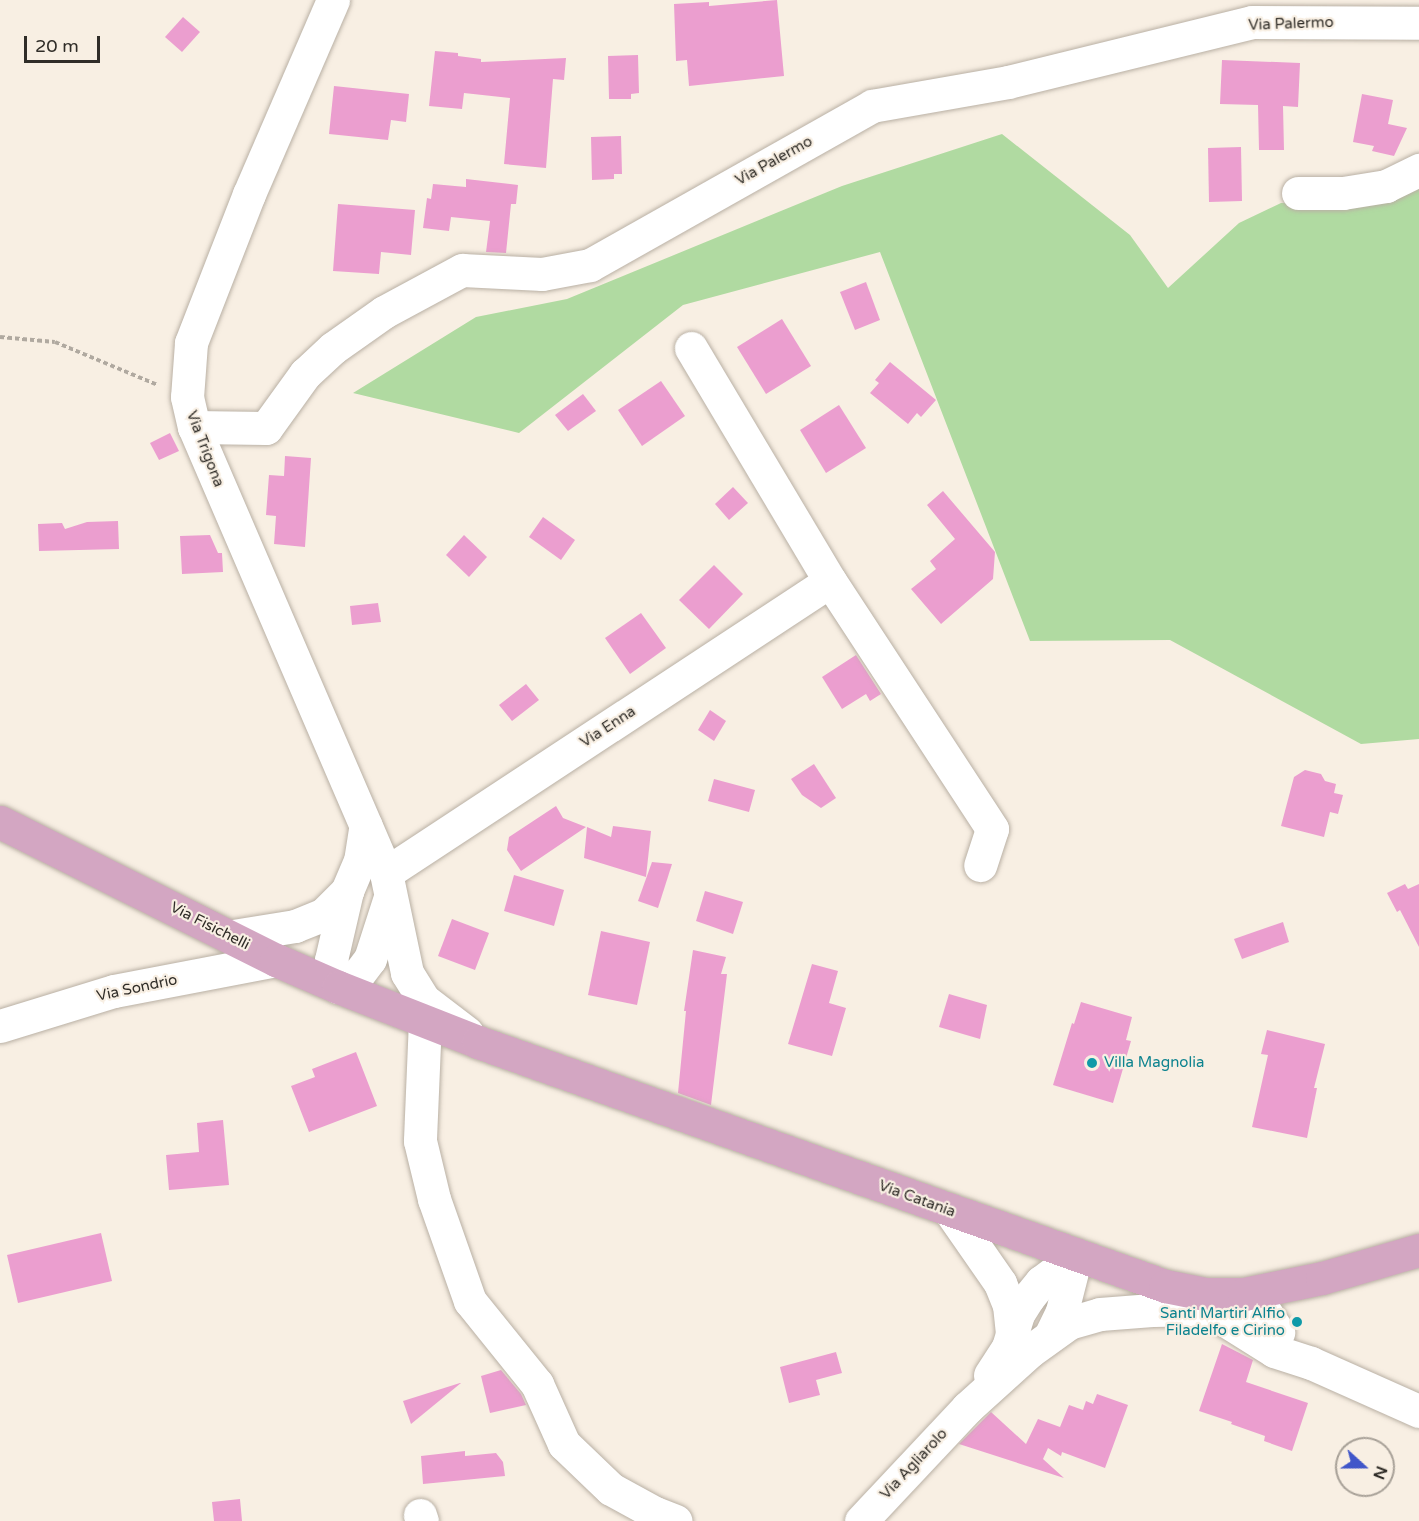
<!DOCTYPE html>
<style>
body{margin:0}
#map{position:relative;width:1419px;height:1521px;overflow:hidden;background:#f8efe3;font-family:"Varela Round",sans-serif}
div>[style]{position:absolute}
.green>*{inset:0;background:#b0daa1}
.building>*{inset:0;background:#eb9ecf}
.path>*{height:4px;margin-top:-2px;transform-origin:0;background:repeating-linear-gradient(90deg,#b0a9a0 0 4.5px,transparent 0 7.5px)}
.roads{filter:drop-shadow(0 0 2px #b9b0a4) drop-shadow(0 0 2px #b9b0a4)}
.minor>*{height:33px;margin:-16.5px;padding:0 16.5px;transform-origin:16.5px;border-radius:16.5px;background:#fff}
.major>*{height:33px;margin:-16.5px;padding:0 16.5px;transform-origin:16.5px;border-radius:16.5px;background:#d3a6c2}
.dots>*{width:16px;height:16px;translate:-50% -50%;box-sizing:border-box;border:3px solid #f8efe3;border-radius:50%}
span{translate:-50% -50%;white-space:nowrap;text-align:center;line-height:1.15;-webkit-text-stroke:4.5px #f8efe3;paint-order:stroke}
.street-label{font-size:15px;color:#302d28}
.culture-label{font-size:15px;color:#0d838f}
.left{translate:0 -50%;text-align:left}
.right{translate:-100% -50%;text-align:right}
.north{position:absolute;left:1335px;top:1437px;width:60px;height:60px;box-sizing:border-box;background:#f8efe3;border:2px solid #a8a198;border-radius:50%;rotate:111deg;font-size:16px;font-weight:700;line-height:24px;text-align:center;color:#302d28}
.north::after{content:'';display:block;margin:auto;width:21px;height:27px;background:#4056c9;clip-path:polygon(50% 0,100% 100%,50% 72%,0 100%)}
.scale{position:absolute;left:24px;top:36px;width:76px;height:27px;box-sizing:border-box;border:3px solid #302d28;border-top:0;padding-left:8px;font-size:18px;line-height:21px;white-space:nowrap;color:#302d28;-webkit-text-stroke:4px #f8efe3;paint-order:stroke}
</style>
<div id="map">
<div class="green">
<div style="clip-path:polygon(1002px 134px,1130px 235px,1168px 288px,1239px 223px,1281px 203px,1344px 202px,1419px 183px,1419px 739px,1361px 744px,1170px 640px,1030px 641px,880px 252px,683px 305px,519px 433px,353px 393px,476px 317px,567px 299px,842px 186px)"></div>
</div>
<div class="building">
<div style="clip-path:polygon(777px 0,784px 76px,689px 86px,687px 60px,676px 61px,674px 4px,709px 2px,709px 6px)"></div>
<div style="clip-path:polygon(183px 17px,200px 32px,182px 52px,165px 37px)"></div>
<div style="clip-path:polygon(435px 51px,458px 53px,458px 56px,481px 59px,481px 62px,566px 58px,564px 80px,553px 79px,546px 168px,504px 164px,510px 98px,464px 93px,462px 109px,429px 106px)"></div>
<div style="clip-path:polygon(638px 55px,639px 93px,631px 94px,631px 99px,609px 99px,608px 56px)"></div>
<div style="clip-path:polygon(1222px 60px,1300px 63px,1298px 107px,1283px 106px,1284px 150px,1259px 150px,1258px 105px,1220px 104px)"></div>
<div style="clip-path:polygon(334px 86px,409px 94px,406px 122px,391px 120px,388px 140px,329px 134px)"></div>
<div style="clip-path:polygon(1362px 94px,1393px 100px,1388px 124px,1407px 128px,1394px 156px,1372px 151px,1374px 146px,1353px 142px)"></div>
<div style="clip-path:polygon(621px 136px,622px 174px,614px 174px,614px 179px,592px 180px,591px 137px)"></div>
<div style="clip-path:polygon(1241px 147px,1242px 201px,1209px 202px,1208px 148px)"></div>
<div style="clip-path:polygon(466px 179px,518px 185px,516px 204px,511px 204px,506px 253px,486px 252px,490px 221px,451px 217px,449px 231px,423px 228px,427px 198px,431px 199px,433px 184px,466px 187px)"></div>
<div style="clip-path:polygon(338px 204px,415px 210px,411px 255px,381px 252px,379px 274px,333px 271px)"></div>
<div style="clip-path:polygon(866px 282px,880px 320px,855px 330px,840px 292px)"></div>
<div style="clip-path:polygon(782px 319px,811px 366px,766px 394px,737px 347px)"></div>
<div style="clip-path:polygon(890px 362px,936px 400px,921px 417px,917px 413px,908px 424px,870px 393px,879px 383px,875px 380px)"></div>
<div style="clip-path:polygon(661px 381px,685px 416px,642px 446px,618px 410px)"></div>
<div style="clip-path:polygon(583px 394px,596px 411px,568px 431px,555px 415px)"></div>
<div style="clip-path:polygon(839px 405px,866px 448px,826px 473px,800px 430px)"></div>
<div style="clip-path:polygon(170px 433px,179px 451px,159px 460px,150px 443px)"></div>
<div style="clip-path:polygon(285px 456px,311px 458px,305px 547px,274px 544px,276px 516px,266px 515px,269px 475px,284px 476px)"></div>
<div style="clip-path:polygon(733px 487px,748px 503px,729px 520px,715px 504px)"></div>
<div style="clip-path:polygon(943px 491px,995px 552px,993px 579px,941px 624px,911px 589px,936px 569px,930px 561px,955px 539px,927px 505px)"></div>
<div style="clip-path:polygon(543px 517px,575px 540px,561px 560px,529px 537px)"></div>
<div style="clip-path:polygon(118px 521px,119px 549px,39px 551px,38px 524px,62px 523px,65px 529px,87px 522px)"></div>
<div style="clip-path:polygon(210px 535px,218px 553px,222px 553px,223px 572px,182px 574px,180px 536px)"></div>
<div style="clip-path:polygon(464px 535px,487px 557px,469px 577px,446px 555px)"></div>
<div style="clip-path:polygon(714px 565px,743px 594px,709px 629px,679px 600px)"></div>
<div style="clip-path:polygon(378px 603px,381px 622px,352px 625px,350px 606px)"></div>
<div style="clip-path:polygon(641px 613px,666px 648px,630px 674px,605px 638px)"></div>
<div style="clip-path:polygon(856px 655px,881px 694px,870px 701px,866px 694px,842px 709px,822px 677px)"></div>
<div style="clip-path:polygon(526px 684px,539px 700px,512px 721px,499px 705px)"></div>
<div style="clip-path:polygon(710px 710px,726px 721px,714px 741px,698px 730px)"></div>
<div style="clip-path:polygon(814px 764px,836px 798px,821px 808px,802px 795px,791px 779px)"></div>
<div style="clip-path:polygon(1305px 770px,1321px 774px,1325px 781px,1336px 784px,1334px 793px,1343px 795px,1338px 814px,1330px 812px,1324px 837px,1281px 826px,1294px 777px)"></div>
<div style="clip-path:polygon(714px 779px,755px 790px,749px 812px,708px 801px)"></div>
<div style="clip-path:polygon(556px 806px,563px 818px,586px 827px,521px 871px,507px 850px,509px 837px)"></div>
<div style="clip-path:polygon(613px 826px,651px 831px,646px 877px,584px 858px,587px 827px,611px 837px)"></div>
<div style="clip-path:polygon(652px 862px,672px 864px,658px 908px,638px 901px)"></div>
<div style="clip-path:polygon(514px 875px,564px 890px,554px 926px,504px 911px)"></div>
<div style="clip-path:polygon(1405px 884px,1408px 889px,1419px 884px,1419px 947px,1400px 910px,1397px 912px,1387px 893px)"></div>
<div style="clip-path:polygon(705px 891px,743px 902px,733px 934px,696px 921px)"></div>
<div style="clip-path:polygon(452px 919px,489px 933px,475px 970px,438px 956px)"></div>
<div style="clip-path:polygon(1283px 922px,1289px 942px,1242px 959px,1234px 939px)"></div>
<div style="clip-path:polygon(601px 931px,650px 942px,637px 1005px,588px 995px)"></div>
<div style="clip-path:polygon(693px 950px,726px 957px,721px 974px,727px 974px,711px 1105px,678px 1093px,686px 1011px,684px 1011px)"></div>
<div style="clip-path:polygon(812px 964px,838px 971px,829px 1003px,846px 1008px,832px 1056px,788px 1044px)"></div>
<div style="clip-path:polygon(949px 994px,987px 1005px,980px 1039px,939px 1027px)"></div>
<div style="clip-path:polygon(1081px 1002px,1132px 1017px,1126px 1040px,1131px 1041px,1113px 1103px,1053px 1085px,1072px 1023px,1074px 1024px)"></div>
<div style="clip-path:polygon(1267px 1030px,1325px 1044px,1314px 1088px,1317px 1088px,1307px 1138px,1252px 1127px,1268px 1055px,1261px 1054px)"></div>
<div style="clip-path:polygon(356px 1052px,377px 1106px,309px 1132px,291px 1086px,315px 1077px,312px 1069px)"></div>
<div style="clip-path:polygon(223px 1120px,229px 1185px,169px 1190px,166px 1155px,199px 1152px,197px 1123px)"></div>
<div style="clip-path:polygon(101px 1233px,112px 1281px,18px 1303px,7px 1255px)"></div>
<div style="clip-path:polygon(1222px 1344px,1253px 1360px,1246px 1382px,1308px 1403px,1292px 1451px,1264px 1441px,1265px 1436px,1231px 1424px,1232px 1422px,1199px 1411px)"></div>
<div style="clip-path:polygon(836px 1352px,842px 1373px,816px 1380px,820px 1395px,789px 1403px,780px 1367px)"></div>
<div style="clip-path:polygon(501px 1370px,521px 1394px,526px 1405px,490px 1413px,481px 1376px)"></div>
<div style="clip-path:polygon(460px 1383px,461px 1383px,411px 1424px,403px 1401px)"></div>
<div style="clip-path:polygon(1097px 1394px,1128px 1405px,1105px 1468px,1062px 1452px,1061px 1456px,1048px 1448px,1043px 1459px,1064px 1478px,959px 1444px,991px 1412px,1026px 1444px,1038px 1419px,1060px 1427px,1069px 1405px,1083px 1410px,1086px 1401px,1093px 1404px)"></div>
<div style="clip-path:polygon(465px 1451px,465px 1456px,496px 1453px,503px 1462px,505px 1476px,423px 1484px,421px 1456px)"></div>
<div style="clip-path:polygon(240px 1499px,242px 1521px,214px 1521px,212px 1502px)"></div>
</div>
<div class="path">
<div style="left:0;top:337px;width:55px;rotate:5.2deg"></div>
<div style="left:55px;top:342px;width:112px;rotate:22.7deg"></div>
</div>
<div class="roads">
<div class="minor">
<div style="left:333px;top:0;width:211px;rotate:113.4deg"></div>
<div style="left:249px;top:194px;width:160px;rotate:111.3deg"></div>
<div style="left:191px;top:343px;width:54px;rotate:94.2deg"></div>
<div style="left:187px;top:397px;width:31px;rotate:77deg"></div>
<div style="left:194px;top:427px;width:486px;rotate:66.7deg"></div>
<div style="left:386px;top:873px;width:102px;rotate:78.1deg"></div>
<div style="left:407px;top:973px;width:32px;rotate:58deg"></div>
<div style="left:424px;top:1000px;width:54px;rotate:37.5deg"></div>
<div style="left:1298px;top:193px;width:45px"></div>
<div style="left:1343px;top:193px;width:44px;rotate:-9.2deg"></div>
<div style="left:1386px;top:186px;width:37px;rotate:-26deg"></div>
<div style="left:691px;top:348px;width:271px;rotate:59.2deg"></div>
<div style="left:194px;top:427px;width:72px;rotate:0.8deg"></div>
<div style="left:266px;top:428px;width:67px;rotate:-54.2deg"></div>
<div style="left:305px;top:374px;width:38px;rotate:-43deg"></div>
<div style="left:333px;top:348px;width:62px;rotate:-35.2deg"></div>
<div style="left:384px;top:312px;width:89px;rotate:-28.3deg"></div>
<div style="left:462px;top:270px;width:80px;rotate:2.9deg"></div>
<div style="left:542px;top:274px;width:49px;rotate:-10.6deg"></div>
<div style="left:590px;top:265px;width:324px;rotate:-29.4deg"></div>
<div style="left:872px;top:106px;width:138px;rotate:-10deg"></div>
<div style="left:1008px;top:82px;width:251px;rotate:-13.8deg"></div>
<div style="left:1252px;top:22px;width:167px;rotate:0.3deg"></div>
<div style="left:386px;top:873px;width:531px;rotate:-33.33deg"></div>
<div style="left:830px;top:581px;width:296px;rotate:56.8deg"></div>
<div style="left:992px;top:829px;width:38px;rotate:108deg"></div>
<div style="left:347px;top:891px;width:71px;rotate:103.1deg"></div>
<div style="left:331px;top:960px;width:28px;rotate:75deg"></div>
<div style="left:338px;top:987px;width:22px;rotate:-30deg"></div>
<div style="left:357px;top:976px;width:21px;rotate:-53deg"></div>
<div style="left:370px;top:959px;width:65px;rotate:-72.1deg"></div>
<div style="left:233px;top:936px;width:63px;rotate:-9.2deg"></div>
<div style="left:295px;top:926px;width:31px;rotate:-22deg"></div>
<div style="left:324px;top:914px;width:33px;rotate:-45deg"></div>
<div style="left:347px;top:891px;width:33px;rotate:-67deg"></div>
<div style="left:360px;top:861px;width:36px;rotate:-81deg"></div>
<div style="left:425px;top:1020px;width:121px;rotate:92.4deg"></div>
<div style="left:420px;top:1141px;width:60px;rotate:76.4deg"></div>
<div style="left:434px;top:1199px;width:108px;rotate:70.6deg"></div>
<div style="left:470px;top:1301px;width:107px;rotate:51.1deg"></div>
<div style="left:537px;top:1384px;width:66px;rotate:65.8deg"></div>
<div style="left:564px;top:1444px;width:65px;rotate:43.8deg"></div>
<div style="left:611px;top:1489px;width:50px;rotate:28.6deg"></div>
<div style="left:655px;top:1513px;width:22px;rotate:21deg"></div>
<div style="left:0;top:1026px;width:119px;rotate:-17.1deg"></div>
<div style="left:114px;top:991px;width:165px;rotate:-10.8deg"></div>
<div style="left:950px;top:1211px;width:88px;rotate:55.2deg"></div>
<div style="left:1000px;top:1283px;width:24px;rotate:68deg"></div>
<div style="left:1009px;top:1305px;width:28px;rotate:84deg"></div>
<div style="left:1196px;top:1302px;width:92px;rotate:32.1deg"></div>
<div style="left:1274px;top:1351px;width:39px;rotate:18deg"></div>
<div style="left:1311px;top:1363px;width:118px;rotate:24deg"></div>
<div style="left:1051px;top:1334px;width:25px;rotate:-64deg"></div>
<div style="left:1062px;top:1311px;width:57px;rotate:-75.7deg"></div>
<div style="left:990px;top:1375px;width:33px;rotate:-57deg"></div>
<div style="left:1008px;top:1347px;width:34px;rotate:-73deg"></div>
<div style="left:1018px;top:1314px;width:19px;rotate:-58deg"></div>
<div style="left:1028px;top:1298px;width:21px;rotate:-51deg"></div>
<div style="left:1041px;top:1282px;width:44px;rotate:-36.6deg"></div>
<div style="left:420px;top:1515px;width:6px;rotate:72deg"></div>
<div style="left:861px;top:1521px;width:155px;rotate:-46.8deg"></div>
<div style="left:967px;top:1408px;width:85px;rotate:-42.1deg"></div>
<div style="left:1030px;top:1351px;width:48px;rotate:-35.7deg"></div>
<div style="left:1069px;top:1323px;width:32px;rotate:-16deg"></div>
<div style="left:1100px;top:1314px;width:52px;rotate:-4.4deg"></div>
<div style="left:1152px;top:1310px;width:59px;rotate:-1deg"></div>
<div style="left:1211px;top:1309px;width:36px;rotate:-24deg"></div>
<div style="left:1244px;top:1294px;width:22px;rotate:36deg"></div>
<div style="left:1262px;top:1307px;width:30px;rotate:57deg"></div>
</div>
<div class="major">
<div style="left:0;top:822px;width:309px;rotate:26.6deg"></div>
<div style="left:276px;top:960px;width:68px;rotate:23.5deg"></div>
<div style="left:338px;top:987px;width:150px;rotate:21.4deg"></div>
<div style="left:478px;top:1042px;width:729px;rotate:19.55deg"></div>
<div style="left:1165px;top:1286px;width:41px;rotate:11.3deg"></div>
<div style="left:1205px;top:1294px;width:39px"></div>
<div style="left:1244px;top:1294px;width:80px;rotate:-11.6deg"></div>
<div style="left:1322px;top:1278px;width:101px;rotate:-16.1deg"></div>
</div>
</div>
<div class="dots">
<div style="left:1092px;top:1063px;background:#0f9aa8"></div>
<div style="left:1297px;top:1322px;background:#0f9aa8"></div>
</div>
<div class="street-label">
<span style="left:1291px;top:24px;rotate:-2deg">Via Palermo</span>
<span style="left:774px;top:161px;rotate:-29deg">Via Palermo</span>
<span style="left:205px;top:449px;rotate:69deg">Via Trigona</span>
<span style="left:608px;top:727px;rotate:-33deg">Via Enna</span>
<span style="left:210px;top:926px;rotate:27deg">Via Fisichelli</span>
<span style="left:137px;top:988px;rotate:-12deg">Via Sondrio</span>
<span style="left:917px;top:1199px;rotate:20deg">Via Catania</span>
<span style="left:914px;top:1464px;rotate:-47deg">Via Agliarolo</span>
</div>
<div class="culture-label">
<span class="left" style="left:1104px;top:1063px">Villa Magnolia</span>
<span class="right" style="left:1285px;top:1322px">Santi Martiri Alfio<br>Filadelfo e Cirino</span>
</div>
<div class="north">N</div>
<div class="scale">20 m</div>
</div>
